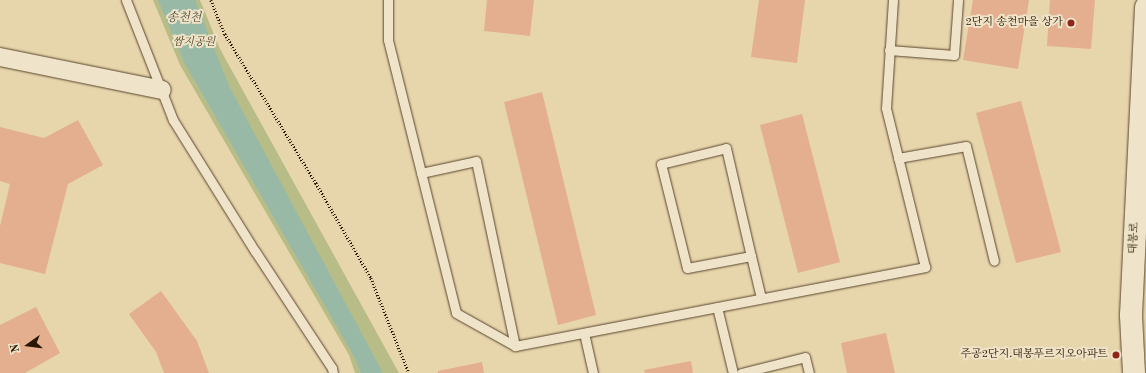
<!DOCTYPE html>
<meta charset="utf-8">
<style>
body{margin:0}
#map{position:relative;width:1146px;height:373px;overflow:hidden;background:#e7d5ac;font-family:"Old Standard TT","Noto Serif KR",serif}
div>[style]{position:absolute}
.green>*{inset:0;background:#b8bd88}
.water>*{inset:0;background:#97b9a6}
.building>*{inset:0;background:#e4af8f}
.path>*{height:2.5px;margin-top:-1.25px;transform-origin:0;background:repeating-linear-gradient(90deg,#2a1502 0 1px,transparent 0 3px)}
.roads{filter:drop-shadow(0 0 1px #59452c) drop-shadow(0 0 1px #59452c)}
.lane>*{height:9px;margin:-4.5px;padding:0 4.5px;transform-origin:4.5px;border-radius:4.5px;background:#efe4c9}
.street>*{height:18px;margin:-9px;padding:0 9px;transform-origin:9px;border-radius:9px;background:#efe4c9}
.secondary>*{height:22px;margin:-11px;padding:0 11px;transform-origin:11px;border-radius:11px;background:#efe4c9}
.dots>*{width:11px;height:11px;translate:-50% -50%;box-sizing:border-box;border:2px solid #efe4c9;border-radius:50%}
span{translate:-50% -50%;white-space:nowrap;text-align:center;line-height:1.15;-webkit-text-stroke:4px #efe4c9;paint-order:stroke}
.poi-label{font-size:11px;color:#2a1502}
.right{translate:-100% -50%;text-align:right}
.park-label{font-size:11px;color:#55472a;font-style:italic}
.street-label{font-size:11px;color:#2a1502}
.water-label{font-size:12px;color:#504e3b;font-style:italic}
.north{position:absolute;left:8px;top:325px;width:40px;height:40px;-webkit-text-stroke:3px #efe4c9;paint-order:stroke;rotate:256deg;font-size:11px;font-weight:700;line-height:16px;text-align:center;color:#2a1502}
.north::after{content:'';display:block;margin:auto;width:14px;height:18px;background:#2a1502;clip-path:polygon(50% 0,100% 100%,50% 72%,0 100%)}
</style>
<div id="map">
<div class="green">
<div style="clip-path:polygon(153px 0,200px 0,220px 49px,399px 373px,355px 373px,349px 355px,180px 65px)"></div>
</div>
<div class="water">
<div style="clip-path:polygon(158px 0,195px 0,230px 88px,383px 373px,361px 373px,355px 358px,184px 62px)"></div>
</div>
<div class="building">
<div style="clip-path:polygon(487px 0,534px 0,530px 36px,484px 31px)"></div>
<div style="clip-path:polygon(759px 0,805px 0,797px 63px,751px 57px)"></div>
<div style="clip-path:polygon(973px 0,1029px 0,1018px 69px,963px 60px)"></div>
<div style="clip-path:polygon(1050px 0,1095px 0,1091px 49px,1047px 46px)"></div>
<div style="clip-path:polygon(542px 92px,596px 315px,558px 325px,504px 102px)"></div>
<div style="clip-path:polygon(1021px 101px,1061px 252px,1016px 263px,976px 113px)"></div>
<div style="clip-path:polygon(802px 114px,840px 262px,798px 273px,760px 125px)"></div>
<div style="clip-path:polygon(78px 120px,103px 165px,68px 184px,45px 274px,0 263px,0 226px,10px 184px,0 181px,0 127px,44px 138px)"></div>
<div style="clip-path:polygon(161px 291px,197px 341px,209px 373px,164px 373px,156px 352px,129px 314px)"></div>
<div style="clip-path:polygon(36px 307px,60px 353px,25px 373px,0 373px,0 325px)"></div>
<div style="clip-path:polygon(886px 333px,895px 373px,847px 373px,841px 343px)"></div>
<div style="clip-path:polygon(691px 361px,693px 373px,645px 373px,644px 370px)"></div>
<div style="clip-path:polygon(482px 362px,484px 373px,438px 373px,438px 371px)"></div>
</div>
<div class="path">
<div style="left:211px;top:0;width:37px;rotate:68deg"></div>
<div style="left:225px;top:34px;width:175px;rotate:58.6deg"></div>
<div style="left:316px;top:183px;width:110px;rotate:59.9deg"></div>
<div style="left:371px;top:278px;width:102px;rotate:68.2deg"></div>
</div>
<div class="roads">
<div class="lane">
<div style="left:126px;top:0;width:129px;rotate:68.6deg"></div>
<div style="left:173px;top:120px;width:155px;rotate:58deg"></div>
<div style="left:255px;top:251px;width:140px;rotate:56.7deg"></div>
<div style="left:332px;top:368px;width:5px;rotate:79deg"></div>
<div style="left:388px;top:0;width:40px;rotate:90deg"></div>
<div style="left:388px;top:40px;width:281px;rotate:76deg"></div>
<div style="left:456px;top:313px;width:68px;rotate:29.2deg"></div>
<div style="left:515px;top:346px;width:418px;rotate:-10.9deg"></div>
<div style="left:925px;top:267px;width:164px;rotate:-103.8deg"></div>
<div style="left:886px;top:108px;width:108px;rotate:-86.3deg"></div>
<div style="left:889px;top:50px;width:65px;rotate:4.4deg"></div>
<div style="left:954px;top:55px;width:55px;rotate:-85.8deg"></div>
<div style="left:898px;top:158px;width:69px;rotate:-10deg"></div>
<div style="left:966px;top:146px;width:118px;rotate:76.3deg"></div>
<div style="left:421px;top:173px;width:56px;rotate:-12.3deg"></div>
<div style="left:476px;top:161px;width:189px;rotate:78.1deg"></div>
<div style="left:751px;top:256px;width:65px;rotate:169.4deg"></div>
<div style="left:687px;top:268px;width:107px;rotate:-104deg"></div>
<div style="left:661px;top:164px;width:67px;rotate:-13.8deg"></div>
<div style="left:726px;top:148px;width:111px;rotate:77deg"></div>
<div style="left:751px;top:256px;width:43px;rotate:76.6deg"></div>
<div style="left:717px;top:307px;width:68px;rotate:76.4deg"></div>
<div style="left:584px;top:333px;width:41px;rotate:77.3deg"></div>
<div style="left:741px;top:373px;width:66px;rotate:-14deg"></div>
<div style="left:805px;top:357px;width:16px;rotate:76deg"></div>
</div>
<div class="street">
<div style="left:0;top:57px;width:165px;rotate:11.5deg"></div>
</div>
<div class="secondary">
<div style="left:1134px;top:373px;width:58px;rotate:-93deg"></div>
<div style="left:1131px;top:315px;width:308px;rotate:-87.2deg"></div>
</div>
</div>
<div class="dots">
<div style="left:1071px;top:23px;background:#8f2418"></div>
<div style="left:1116px;top:355px;background:#8f2418"></div>
</div>
<div class="poi-label">
<span class="right" style="left:1063px;top:23px">2단지 송천마을 상가</span>
<span class="right" style="left:1108px;top:355px">주공2단지.태봉푸르지오아파트</span>
</div>
<div class="park-label">
<span style="left:194px;top:43px">쌈지공원</span>
</div>
<div class="street-label">
<span style="left:1135px;top:238px;rotate:-87deg">태봉로</span>
</div>
<div class="water-label">
<span style="left:184px;top:19px">송천천</span>
</div>
<div class="north">N</div>
</div>
